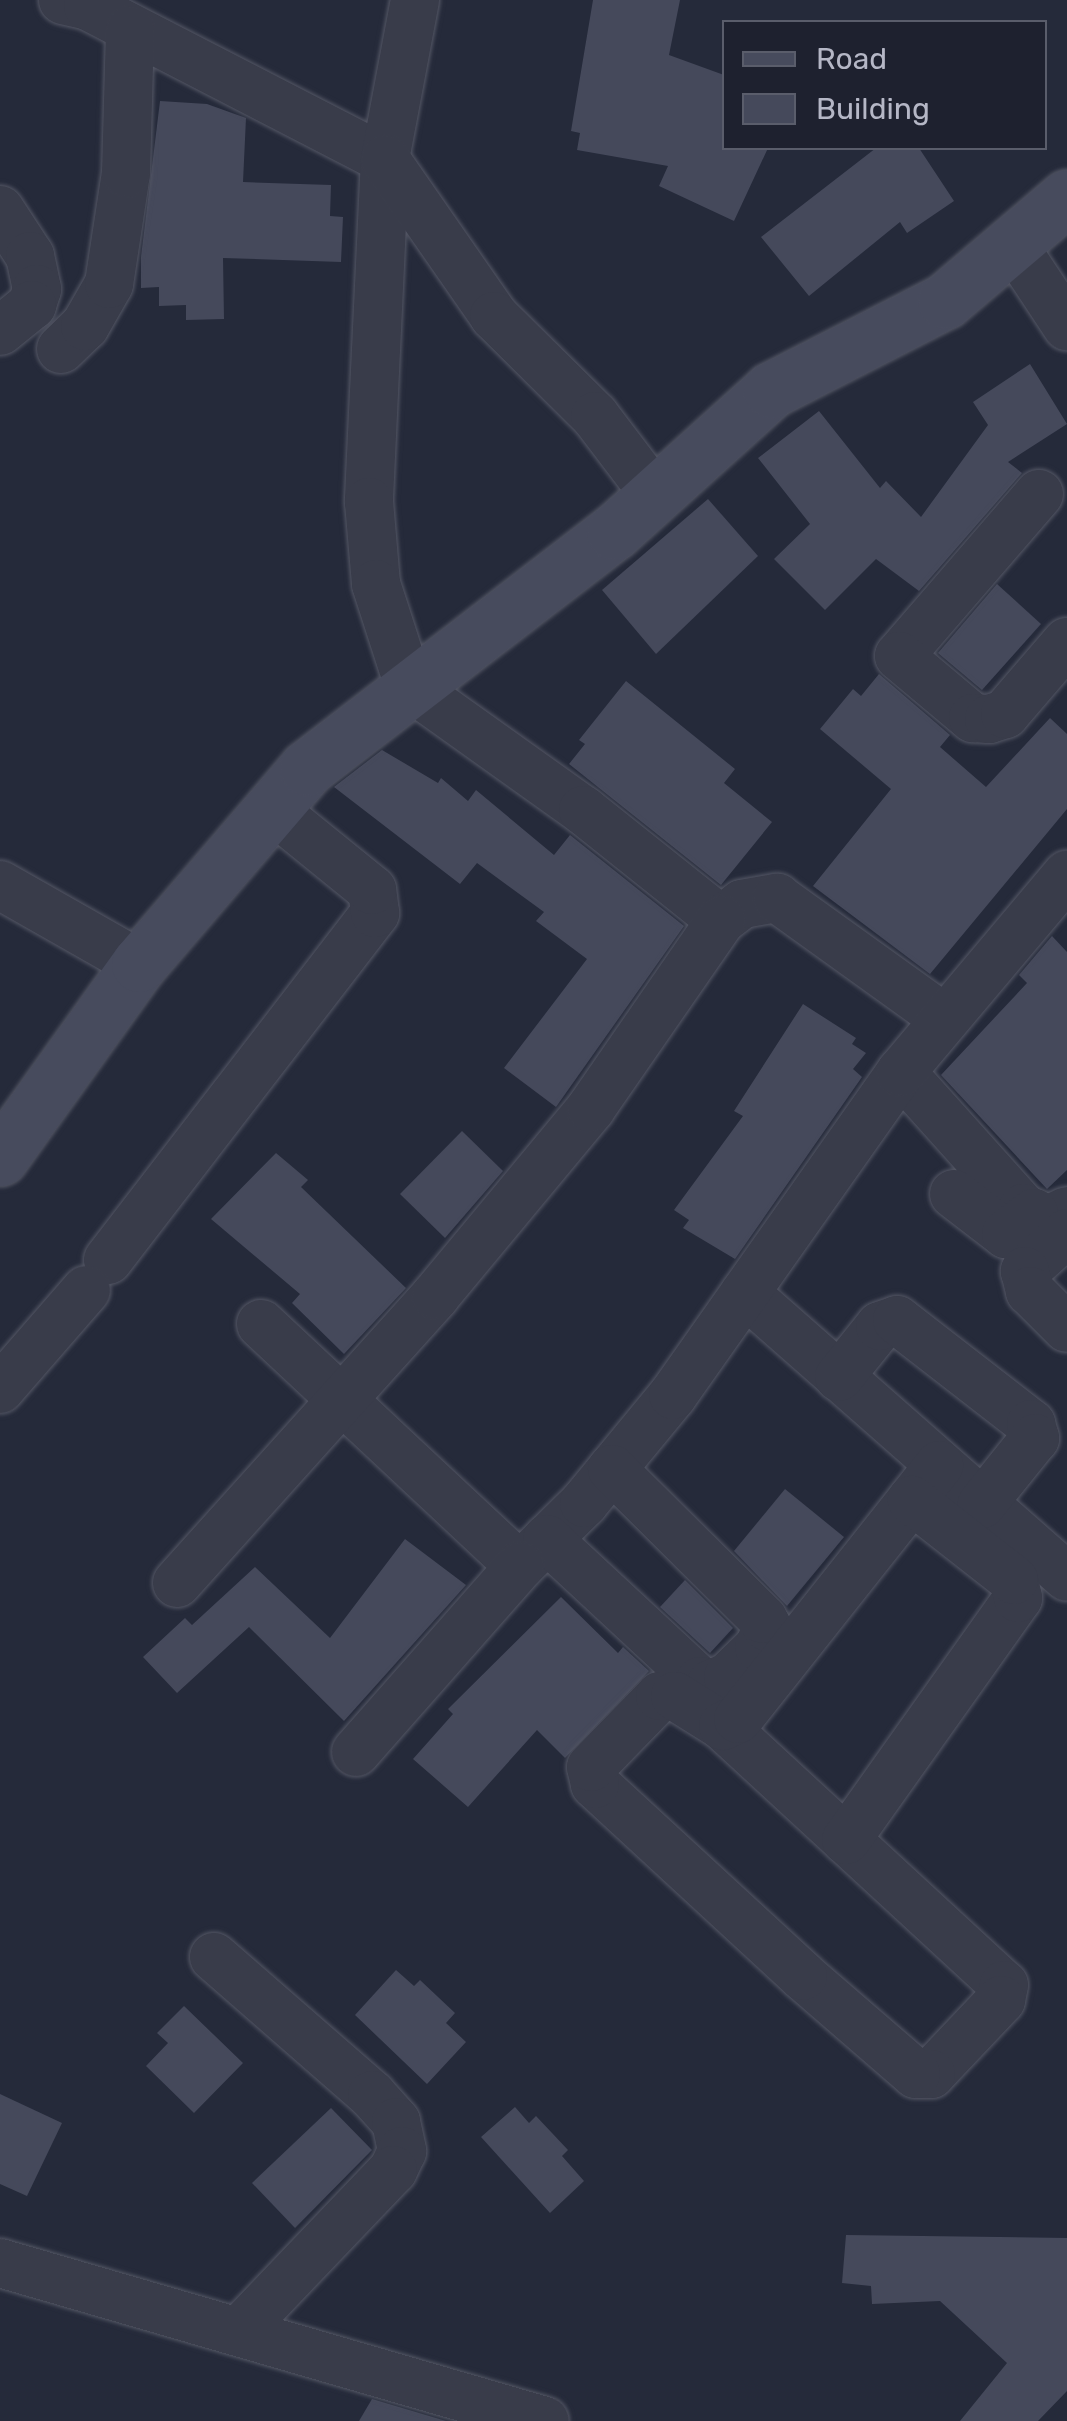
<!DOCTYPE html>
<style>
body{margin:0}
#map{position:relative;width:1067px;height:2421px;overflow:hidden;background:#252a3a;font-family:Rubik,sans-serif}
div>[style]{position:absolute}
.building>*{inset:0;background:#45495b}
.roads{filter:drop-shadow(0 0 2px #545765) drop-shadow(0 0 2px #545765)}
.street>*{height:48px;margin:-24px;padding:0 24px;transform-origin:24px;border-radius:24px;background:#393c4a}
.secondary>*{height:55px;margin:-27.5px;padding:0 27.5px;transform-origin:27.5px;border-radius:27.5px;background:#474b5d}
span{translate:-50% -50%;white-space:nowrap;text-align:center;line-height:1.15;-webkit-text-stroke:8px #1e212f;paint-order:stroke}
.legend{position:absolute;left:722px;top:20px;width:325px;height:130px;box-sizing:border-box;background:#1e212f;border:2px solid #5a5d6b;margin:0;padding:12px 18px;list-style:none;font-size:30px;color:#b5b7c6}
.legend li{display:flex;align-items:center;gap:20px;height:50px}
.legend b{width:50px;border:2px solid #5a5d6b}
</style>
<div id="map">
<div class="building">
<div style="clip-path:polygon(593px 0,680px 0,669px 55px,724px 75px,724px 148px,768px 148px,734px 221px,659px 186px,668px 166px,577px 150px,580px 133px,571px 131px)"></div>
<div style="clip-path:polygon(160px 101px,207px 104px,246px 118px,243px 182px,331px 185px,330px 216px,343px 217px,341px 262px,223px 258px,224px 319px,186px 320px,186px 305px,159px 306px,159px 287px,141px 288px,141px 257px)"></div>
<div style="clip-path:polygon(876px 148px,919px 148px,954px 201px,907px 233px,900px 222px,809px 296px,761px 237px)"></div>
<div style="clip-path:polygon(1030px 364px,1067px 424px,1008px 462px,1022px 473px,919px 591px,876px 559px,825px 610px,774px 559px,810px 524px,758px 458px,819px 411px,880px 488px,886px 481px,921px 517px,988px 425px,973px 402px)"></div>
<div style="clip-path:polygon(708px 499px,758px 556px,656px 654px,602px 590px)"></div>
<div style="clip-path:polygon(997px 584px,1041px 624px,982px 690px,938px 653px)"></div>
<div style="clip-path:polygon(879px 674px,950px 735px,940px 747px,986px 787px,1050px 718px,1067px 734px,1067px 809px,930px 974px,813px 886px,891px 789px,820px 729px,853px 689px,861px 696px)"></div>
<div style="clip-path:polygon(626px 681px,735px 769px,724px 783px,772px 822px,721px 885px,569px 764px,585px 744px,579px 740px)"></div>
<div style="clip-path:polygon(382px 750px,438px 783px,441px 778px,468px 801px,476px 790px,554px 855px,570px 835px,684px 926px,556px 1107px,504px 1068px,587px 959px,536px 921px,544px 912px,477px 863px,460px 884px,334px 787px)"></div>
<div style="clip-path:polygon(1052px 936px,1067px 952px,1067px 1170px,1047px 1189px,941px 1075px,1027px 983px,1019px 975px)"></div>
<div style="clip-path:polygon(803px 1004px,856px 1038px,852px 1044px,866px 1053px,853px 1069px,862px 1077px,735px 1259px,683px 1228px,689px 1220px,674px 1210px,743px 1116px,734px 1111px)"></div>
<div style="clip-path:polygon(462px 1131px,503px 1171px,445px 1238px,400px 1194px)"></div>
<div style="clip-path:polygon(276px 1153px,308px 1180px,301px 1187px,406px 1288px,344px 1354px,292px 1303px,300px 1294px,211px 1219px)"></div>
<div style="clip-path:polygon(785px 1489px,844px 1537px,787px 1606px,734px 1551px)"></div>
<div style="clip-path:polygon(405px 1539px,466px 1585px,344px 1721px,249px 1627px,177px 1693px,143px 1657px,185px 1618px,192px 1625px,255px 1567px,330px 1638px)"></div>
<div style="clip-path:polygon(685px 1580px,733px 1628px,710px 1653px,660px 1607px)"></div>
<div style="clip-path:polygon(561px 1597px,618px 1653px,623px 1647px,649px 1671px,565px 1758px,537px 1730px,468px 1807px,413px 1759px,453px 1714px,448px 1709px)"></div>
<div style="clip-path:polygon(396px 1970px,414px 1986px,420px 1980px,455px 2013px,446px 2023px,466px 2042px,427px 2084px,355px 2015px)"></div>
<div style="clip-path:polygon(184px 2006px,243px 2063px,194px 2113px,146px 2066px,168px 2043px,157px 2033px)"></div>
<div style="clip-path:polygon(0 2094px,62px 2123px,27px 2196px,0 2184px)"></div>
<div style="clip-path:polygon(515px 2107px,529px 2123px,536px 2116px,568px 2150px,562px 2156px,584px 2181px,550px 2213px,481px 2137px)"></div>
<div style="clip-path:polygon(331px 2108px,372px 2150px,295px 2228px,252px 2183px)"></div>
<div style="clip-path:polygon(846px 2235px,1067px 2238px,1067px 2391px,1038px 2421px,960px 2421px,1007px 2363px,940px 2301px,872px 2304px,871px 2286px,842px 2283px)"></div>
<div style="clip-path:polygon(372px 2399px,446px 2421px,359px 2421px)"></div>
</div>
<div class="roads">
<div class="street">
<div style="left:63px;top:0;width:26px;rotate:13deg"></div>
<div style="left:88px;top:6px;width:334px;rotate:27.3deg"></div>
<div style="left:385px;top:159px;width:343px;rotate:92.7deg"></div>
<div style="left:369px;top:502px;width:82px;rotate:85.1deg"></div>
<div style="left:376px;top:584px;width:107px;rotate:72.1deg"></div>
<div style="left:409px;top:686px;width:214px;rotate:35.5deg"></div>
<div style="left:583px;top:810px;width:176px;rotate:38.6deg"></div>
<div style="left:721px;top:920px;width:26px;rotate:-37deg"></div>
<div style="left:742px;top:904px;width:36px;rotate:-10deg"></div>
<div style="left:777px;top:898px;width:206px;rotate:35.7deg"></div>
<div style="left:415px;top:0;width:162px;rotate:100.7deg"></div>
<div style="left:385px;top:159px;width:191px;rotate:55.2deg"></div>
<div style="left:494px;top:316px;width:142px;rotate:44.7deg"></div>
<div style="left:595px;top:416px;width:99px;rotate:52.8deg"></div>
<div style="left:0;top:210px;width:55px;rotate:56.9deg"></div>
<div style="left:30px;top:256px;width:34px;rotate:78deg"></div>
<div style="left:37px;top:289px;width:17px;rotate:107deg"></div>
<div style="left:32px;top:305px;width:41px;rotate:140.9deg"></div>
<div style="left:1012px;top:243px;width:100px;rotate:56.5deg"></div>
<div style="left:61px;top:349px;width:33px;rotate:-44deg"></div>
<div style="left:85px;top:326px;width:48px;rotate:-60.3deg"></div>
<div style="left:109px;top:284px;width:112px;rotate:-81.3deg"></div>
<div style="left:126px;top:173px;width:143px;rotate:-88.4deg"></div>
<div style="left:1039px;top:494px;width:214px;rotate:130.8deg"></div>
<div style="left:899px;top:656px;width:97px;rotate:40deg"></div>
<div style="left:973px;top:718px;width:16px;rotate:4deg"></div>
<div style="left:989px;top:719px;width:17px;rotate:-17deg"></div>
<div style="left:1005px;top:714px;width:95px;rotate:-49.3deg"></div>
<div style="left:0;top:885px;width:160px;rotate:29.6deg"></div>
<div style="left:901px;top:1072px;width:183px;rotate:48.1deg"></div>
<div style="left:1023px;top:1208px;width:28px;rotate:26deg"></div>
<div style="left:1048px;top:1220px;width:21px;rotate:-25deg"></div>
<div style="left:954px;top:1194px;width:66px;rotate:37.6deg"></div>
<div style="left:1006px;top:1234px;width:35px;rotate:-37deg"></div>
<div style="left:1067px;top:1233px;width:57px;rotate:137.9deg"></div>
<div style="left:1025px;top:1271px;width:21px;rotate:76deg"></div>
<div style="left:1030px;top:1291px;width:52px;rotate:45deg"></div>
<div style="left:108px;top:1260px;width:438px;rotate:-52.4deg"></div>
<div style="left:375px;top:913px;width:23px;rotate:-97deg"></div>
<div style="left:372px;top:890px;width:130px;rotate:-140.9deg"></div>
<div style="left:745px;top:1293px;width:429px;rotate:41.4deg"></div>
<div style="left:261px;top:1324px;width:354px;rotate:43.1deg"></div>
<div style="left:520px;top:1566px;width:90px;rotate:-44.5deg"></div>
<div style="left:584px;top:1503px;width:140px;rotate:-50.5deg"></div>
<div style="left:673px;top:1395px;width:395px;rotate:-54.8deg"></div>
<div style="left:901px;top:1072px;width:258px;rotate:-49.9deg"></div>
<div style="left:839px;top:1377px;width:65px;rotate:-51.2deg"></div>
<div style="left:880px;top:1326px;width:18px;rotate:-19deg"></div>
<div style="left:897px;top:1320px;width:170px;rotate:37.8deg"></div>
<div style="left:1031px;top:1424px;width:15px;rotate:74deg"></div>
<div style="left:1035px;top:1438px;width:85px;rotate:128.8deg"></div>
<div style="left:0;top:1389px;width:131px;rotate:-49deg"></div>
<div style="left:547px;top:1539px;width:209px;rotate:42.9deg"></div>
<div style="left:700px;top:1681px;width:11px;rotate:15deg"></div>
<div style="left:711px;top:1684px;width:18px;rotate:-22deg"></div>
<div style="left:728px;top:1677px;width:43px;rotate:-44.1deg"></div>
<div style="left:759px;top:1647px;width:22px;rotate:-68deg"></div>
<div style="left:767px;top:1627px;width:9px;rotate:-117deg"></div>
<div style="left:763px;top:1619px;width:213px;rotate:-135.2deg"></div>
<div style="left:177px;top:1583px;width:387px;rotate:-48deg"></div>
<div style="left:436px;top:1295px;width:243px;rotate:-50.3deg"></div>
<div style="left:591px;top:1108px;width:229px;rotate:-55.3deg"></div>
<div style="left:723px;top:1726px;width:382px;rotate:42.7deg"></div>
<div style="left:1004px;top:1985px;width:15px;rotate:101deg"></div>
<div style="left:1001px;top:2000px;width:102px;rotate:133.4deg"></div>
<div style="left:931px;top:2074px;width:15px;rotate:180deg"></div>
<div style="left:916px;top:2074px;width:150px;rotate:-139.1deg"></div>
<div style="left:803px;top:1976px;width:283px;rotate:-137.3deg"></div>
<div style="left:595px;top:1784px;width:17px;rotate:-103deg"></div>
<div style="left:591px;top:1767px;width:99px;rotate:-45.8deg"></div>
<div style="left:660px;top:1696px;width:15px"></div>
<div style="left:675px;top:1696px;width:57px;rotate:32deg"></div>
<div style="left:723px;top:1726px;width:17px;rotate:-25deg"></div>
<div style="left:738px;top:1719px;width:324px;rotate:-51.6deg"></div>
<div style="left:356px;top:1752px;width:248px;rotate:-48.6deg"></div>
<div style="left:846px;top:1840px;width:297px;rotate:-54.6deg"></div>
<div style="left:1018px;top:1598px;width:18px;rotate:-103deg"></div>
<div style="left:1014px;top:1580px;width:130px;rotate:-141.9deg"></div>
<div style="left:214px;top:1957px;width:210px;rotate:41.1deg"></div>
<div style="left:372px;top:2095px;width:36px;rotate:48deg"></div>
<div style="left:396px;top:2122px;width:30px;rotate:78deg"></div>
<div style="left:402px;top:2151px;width:21px;rotate:115deg"></div>
<div style="left:393px;top:2170px;width:223px;rotate:133.7deg"></div>
<div style="left:0;top:2263px;width:567px;rotate:16.17deg"></div>
</div>
<div class="secondary">
<div style="left:0;top:1158px;width:239px;rotate:-54.4deg"></div>
<div style="left:139px;top:964px;width:258px;rotate:-49.4deg"></div>
<div style="left:307px;top:768px;width:387px;rotate:-37.6deg"></div>
<div style="left:614px;top:532px;width:212px;rotate:-42.1deg"></div>
<div style="left:771px;top:390px;width:195px;rotate:-27.1deg"></div>
<div style="left:945px;top:301px;width:160px;rotate:-40.4deg"></div>
</div>
</div>
<ul class="legend">
<li><b style="height:12px;background:#474b5d"></b>Road</li>
<li><b style="height:28px;background:#45495b"></b>Building</li>
</ul>
</div>
